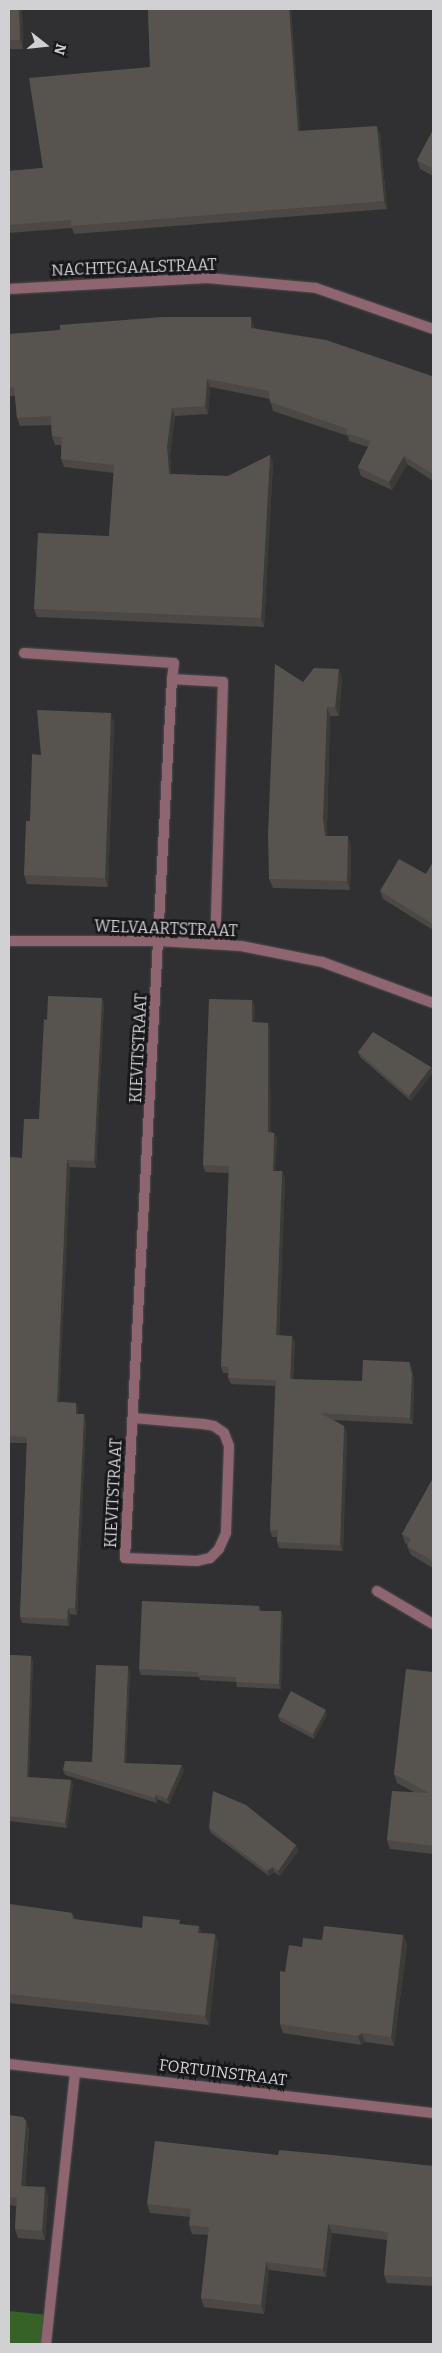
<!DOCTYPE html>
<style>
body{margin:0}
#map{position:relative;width:442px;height:2353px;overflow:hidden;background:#303033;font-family:Bitter,serif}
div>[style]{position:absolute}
.green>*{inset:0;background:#366227}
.roads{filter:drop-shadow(0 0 1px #4d4d50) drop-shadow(0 0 1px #4d4d50)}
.service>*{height:10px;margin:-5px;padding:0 5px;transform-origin:5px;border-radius:5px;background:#8e6570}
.minor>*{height:10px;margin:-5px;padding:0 5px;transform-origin:5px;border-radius:5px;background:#8e6570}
.wall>*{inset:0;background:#4b4845}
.shaded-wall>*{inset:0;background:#3d3b38}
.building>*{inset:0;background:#575450}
span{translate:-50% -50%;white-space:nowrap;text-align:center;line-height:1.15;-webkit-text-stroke:5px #18181a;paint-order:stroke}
.street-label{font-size:16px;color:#d1d1d3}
.frame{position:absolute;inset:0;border:10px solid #d1d1d3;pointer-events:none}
.north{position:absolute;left:20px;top:20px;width:50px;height:50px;-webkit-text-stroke:4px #18181a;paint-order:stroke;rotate:106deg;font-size:14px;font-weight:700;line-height:20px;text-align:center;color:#d1d1d3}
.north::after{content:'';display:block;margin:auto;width:18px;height:22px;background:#d1d1d3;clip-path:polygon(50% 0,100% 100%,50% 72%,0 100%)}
</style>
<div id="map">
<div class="green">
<div style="clip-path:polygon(9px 2311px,49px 2315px,47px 2344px,9px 2344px)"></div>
</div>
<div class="roads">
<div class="service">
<div style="left:46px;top:2344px;width:273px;rotate:-83.9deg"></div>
</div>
<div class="minor">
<div style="left:9px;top:289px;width:198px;rotate:-3.2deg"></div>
<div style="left:207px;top:278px;width:109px;rotate:5.2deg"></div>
<div style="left:316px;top:288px;width:124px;rotate:19.3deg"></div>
<div style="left:24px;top:653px;width:150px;rotate:3.8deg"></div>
<div style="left:174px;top:663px;width:16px;rotate:97deg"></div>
<div style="left:9px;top:941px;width:151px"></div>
<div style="left:160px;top:941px;width:81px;rotate:3.5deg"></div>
<div style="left:241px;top:946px;width:83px;rotate:11.2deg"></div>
<div style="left:322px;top:962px;width:118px;rotate:20.3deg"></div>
<div style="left:133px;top:1418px;width:70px;rotate:4.9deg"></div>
<div style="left:203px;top:1424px;width:11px;rotate:10deg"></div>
<div style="left:214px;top:1426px;width:12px;rotate:35deg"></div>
<div style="left:224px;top:1433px;width:14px;rotate:69deg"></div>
<div style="left:229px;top:1446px;width:87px;rotate:92deg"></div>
<div style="left:226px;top:1533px;width:17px;rotate:114deg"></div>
<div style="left:219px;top:1549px;width:13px;rotate:135deg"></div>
<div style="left:210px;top:1558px;width:13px;rotate:167deg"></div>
<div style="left:197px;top:1561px;width:72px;rotate:-177.6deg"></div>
<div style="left:125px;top:1558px;width:880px;rotate:-86.94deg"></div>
<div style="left:172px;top:679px;width:51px;rotate:3.4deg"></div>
<div style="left:223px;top:682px;width:262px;rotate:91.7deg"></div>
<div style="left:377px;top:1591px;width:65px;rotate:30.5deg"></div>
<div style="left:9px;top:2064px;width:427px;rotate:6.6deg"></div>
</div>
</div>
<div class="wall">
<div style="clip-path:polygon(9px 9px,22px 9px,23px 49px,9px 49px)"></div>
<div style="clip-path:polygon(148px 9px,291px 9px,300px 131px,380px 134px,387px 209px,74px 234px,72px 228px,9px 233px,9px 171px,43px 168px,150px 67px)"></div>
<div style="clip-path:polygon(433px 130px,433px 176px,420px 169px,417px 160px)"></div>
<div style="clip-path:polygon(254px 326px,254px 328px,433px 377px,433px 481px,407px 464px,392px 490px,361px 476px,358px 467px,368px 447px,349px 441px,348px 436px,273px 411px,270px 399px,210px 387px,208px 414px,175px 416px,170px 455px,171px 474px,228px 476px,270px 455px,273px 463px,264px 627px,37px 617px,34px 609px,109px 536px,114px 473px,64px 467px,61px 459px,61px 445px,55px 445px,52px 436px,51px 425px,20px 426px,17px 418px,15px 396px,9px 396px,9px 334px)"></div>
<div style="clip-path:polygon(342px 678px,339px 716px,330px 716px,327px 827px,327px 836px,351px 845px,350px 890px,273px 888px,269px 879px,303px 682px)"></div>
<div style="clip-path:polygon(114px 722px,108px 887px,27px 884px,24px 875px,30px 821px,41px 755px)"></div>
<div style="clip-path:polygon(433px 862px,433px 930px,383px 899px,380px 891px,426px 874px)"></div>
<div style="clip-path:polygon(102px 998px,104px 1004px,96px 1168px,70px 1167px,59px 1402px,76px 1403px,78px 1409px,78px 1414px,86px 1421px,77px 1615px,70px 1614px,69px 1626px,22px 1623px,20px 1617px,27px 1443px,9px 1443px,9px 1407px,10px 1390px,9px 1390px,9px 1263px,10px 1245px,9px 1245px,9px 1157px,22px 1158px,39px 1119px,47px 1020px)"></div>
<div style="clip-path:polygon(252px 1000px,255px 1007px,254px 1022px,270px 1029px,270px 1132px,274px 1133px,277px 1139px,275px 1171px,282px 1171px,285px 1178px,279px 1335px,295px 1342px,293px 1380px,362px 1381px,409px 1362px,412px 1369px,414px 1381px,413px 1424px,333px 1420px,344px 1426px,347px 1433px,343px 1551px,279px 1548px,277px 1542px,277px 1537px,272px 1537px,270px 1530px,275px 1386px,231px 1384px,228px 1378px,229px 1373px,223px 1373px,221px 1366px,229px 1173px,205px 1172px,203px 1165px)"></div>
<div style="clip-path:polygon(358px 1052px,431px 1067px,433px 1072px,411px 1101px,360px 1057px)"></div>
<div style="clip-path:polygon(433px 1478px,433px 1568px,411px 1555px,407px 1546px,408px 1545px,405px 1543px,402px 1534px)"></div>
<div style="clip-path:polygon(259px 1606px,261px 1611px,281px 1611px,283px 1616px,281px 1689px,237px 1687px,236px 1682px,200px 1680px,199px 1677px,141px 1675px,139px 1669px)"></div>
<div style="clip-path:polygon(9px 1655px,31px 1656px,33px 1661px,29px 1777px,71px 1780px,73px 1785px,67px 1828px,9px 1821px)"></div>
<div style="clip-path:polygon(128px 1666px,130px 1672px,126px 1763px,184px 1770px,169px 1804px,157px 1799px,157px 1803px,65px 1775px,63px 1770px,92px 1762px)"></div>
<div style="clip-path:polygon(433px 1672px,433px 1854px,390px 1849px,387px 1840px,414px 1792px,397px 1783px,394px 1774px)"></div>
<div style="clip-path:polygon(327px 1715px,314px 1739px,280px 1721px,278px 1716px)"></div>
<div style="clip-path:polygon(209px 1828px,296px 1845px,298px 1851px,280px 1876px,274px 1872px,269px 1876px,211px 1833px)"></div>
<div style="clip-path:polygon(9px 1904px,72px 1913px,75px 1919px,142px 1928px,182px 1924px,202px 1933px,215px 1934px,218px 1943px,209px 2025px,9px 2003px)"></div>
<div style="clip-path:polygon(403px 1935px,407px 1944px,394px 2046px,365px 2042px,361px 2045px,283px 2033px,280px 2024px,285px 1972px,302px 1947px,322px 1940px)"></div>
<div style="clip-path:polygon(9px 2115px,26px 2121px,29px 2130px,25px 2186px,48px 2196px,45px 2240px,18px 2238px,15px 2229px,16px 2206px,9px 2205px)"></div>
<div style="clip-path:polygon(278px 2155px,433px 2166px,433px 2286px,387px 2283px,384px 2275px,387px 2240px,332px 2233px,326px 2277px,269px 2270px,264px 2314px,204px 2307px,201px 2298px,208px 2235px,192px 2234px,189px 2225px,190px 2217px,150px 2213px,147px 2204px)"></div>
</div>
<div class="shaded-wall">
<div style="clip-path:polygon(19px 9px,22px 9px,23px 49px,20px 40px)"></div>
<div style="clip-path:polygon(289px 9px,291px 9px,301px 139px,298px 131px)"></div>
<div style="clip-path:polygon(377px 126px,380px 134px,387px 209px,384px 201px)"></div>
<div style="clip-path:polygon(251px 317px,254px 326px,254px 336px,251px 328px)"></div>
<div style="clip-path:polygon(207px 379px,210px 387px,208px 414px,205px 406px)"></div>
<div style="clip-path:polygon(172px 408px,175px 416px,170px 455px,172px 482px,169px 474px,167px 446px)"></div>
<div style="clip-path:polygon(270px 455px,273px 463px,264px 627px,261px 618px)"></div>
<div style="clip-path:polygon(404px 456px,407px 464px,392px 490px,389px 482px)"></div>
<div style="clip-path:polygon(339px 669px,342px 678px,339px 716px,335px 707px)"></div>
<div style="clip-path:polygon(327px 707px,330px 716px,327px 827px,328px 845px,325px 836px,323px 818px)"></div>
<div style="clip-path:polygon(111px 713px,114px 722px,108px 887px,105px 878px)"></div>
<div style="clip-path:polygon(348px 836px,351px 845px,350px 890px,347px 881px)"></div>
<div style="clip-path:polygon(102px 998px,104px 1004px,96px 1168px,94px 1161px)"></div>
<div style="clip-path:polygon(252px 1000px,255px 1007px,254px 1029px,252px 1022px)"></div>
<div style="clip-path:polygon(268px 1023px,270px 1029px,271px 1139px,268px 1132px)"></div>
<div style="clip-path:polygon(431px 1067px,433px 1072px,411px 1101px,409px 1096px)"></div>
<div style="clip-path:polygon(274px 1133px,277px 1139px,275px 1177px,273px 1171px)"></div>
<div style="clip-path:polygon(67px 1160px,70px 1167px,59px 1408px,57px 1402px)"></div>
<div style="clip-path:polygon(282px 1171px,285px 1178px,279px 1342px,276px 1335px)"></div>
<div style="clip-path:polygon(292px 1336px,295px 1342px,292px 1386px,290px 1379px)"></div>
<div style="clip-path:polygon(409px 1362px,412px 1369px,414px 1381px,413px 1424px,410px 1418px)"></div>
<div style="clip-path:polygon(76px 1403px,78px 1409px,78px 1420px,76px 1414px)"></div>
<div style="clip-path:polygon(84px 1414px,86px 1421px,77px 1615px,75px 1608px)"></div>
<div style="clip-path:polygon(344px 1426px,347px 1433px,343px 1551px,340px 1545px)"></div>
<div style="clip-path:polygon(68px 1608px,70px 1614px,69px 1626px,67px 1619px)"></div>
<div style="clip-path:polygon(281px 1611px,283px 1616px,281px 1689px,279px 1684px)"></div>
<div style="clip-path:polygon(31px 1656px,33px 1661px,29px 1782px,27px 1777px)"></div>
<div style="clip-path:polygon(128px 1666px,130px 1672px,126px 1768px,124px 1763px)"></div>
<div style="clip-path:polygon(326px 1710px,327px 1715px,314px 1739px,313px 1734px)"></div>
<div style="clip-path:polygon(182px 1765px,184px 1770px,169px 1804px,167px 1799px)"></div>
<div style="clip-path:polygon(71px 1780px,73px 1785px,67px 1828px,65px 1823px)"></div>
<div style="clip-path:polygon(156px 1794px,157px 1799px,157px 1803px,155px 1798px)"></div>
<div style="clip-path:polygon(296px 1845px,298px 1851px,280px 1876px,278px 1871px)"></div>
<div style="clip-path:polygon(273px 1867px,274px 1872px,269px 1876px,267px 1871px)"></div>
<div style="clip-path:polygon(199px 1926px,203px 1935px,198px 1933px)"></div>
<div style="clip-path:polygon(215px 1934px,218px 1943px,209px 2025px,205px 2016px)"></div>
<div style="clip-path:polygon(403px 1935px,407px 1944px,394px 2046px,391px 2037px)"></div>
<div style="clip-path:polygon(362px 2033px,365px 2042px,361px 2045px,358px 2036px)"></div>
<div style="clip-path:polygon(26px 2121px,29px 2130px,25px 2194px,21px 2186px)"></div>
<div style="clip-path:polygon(45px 2187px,48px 2196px,45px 2240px,42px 2231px)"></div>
<div style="clip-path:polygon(328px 2224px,332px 2233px,326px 2277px,323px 2269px)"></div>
<div style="clip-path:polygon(266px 2262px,269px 2270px,264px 2314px,261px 2305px)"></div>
</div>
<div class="building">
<div style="clip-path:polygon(9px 9px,19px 9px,20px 40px,9px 40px)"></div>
<div style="clip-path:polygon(148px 9px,289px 9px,298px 131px,377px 126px,384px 201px,71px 226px,71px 220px,9px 225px,9px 171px,43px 168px,29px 78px,150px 67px)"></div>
<div style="clip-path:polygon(433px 130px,433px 169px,417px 160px)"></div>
<div style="clip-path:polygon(163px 317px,251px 317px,251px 328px,326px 340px,429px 375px,433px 377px,433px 474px,404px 456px,389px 482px,358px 467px,371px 441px,346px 433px,348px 429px,270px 402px,269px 391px,207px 379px,205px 406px,172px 408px,167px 446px,169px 474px,228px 476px,270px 455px,261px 618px,34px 609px,38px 533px,109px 536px,114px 465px,61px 459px,62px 437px,52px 436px,51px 416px,17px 418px,14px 387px,9px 388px,9px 334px,60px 330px,60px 325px)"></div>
<div style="clip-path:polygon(275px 664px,303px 682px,314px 668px,339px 669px,335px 707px,327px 707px,323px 818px,325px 836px,348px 836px,347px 881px,269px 879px,268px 834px)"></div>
<div style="clip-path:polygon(37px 710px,111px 713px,105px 878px,24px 875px,26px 821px,30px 821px,32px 754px,41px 755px)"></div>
<div style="clip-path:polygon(399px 859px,426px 874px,433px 862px,433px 924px,380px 891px)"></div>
<div style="clip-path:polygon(48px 996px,102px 998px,94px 1161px,67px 1160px,57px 1402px,76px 1403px,76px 1414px,84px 1414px,75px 1608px,68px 1608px,67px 1619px,20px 1617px,27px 1437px,9px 1436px,9px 1407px,10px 1384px,9px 1384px,9px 1263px,10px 1238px,9px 1238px,9px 1157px,22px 1158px,24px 1119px,39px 1119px,44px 1019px,47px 1020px)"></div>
<div style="clip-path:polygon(209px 999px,252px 1000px,252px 1022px,268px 1023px,268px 1132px,274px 1133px,273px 1171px,282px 1171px,276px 1335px,292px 1336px,290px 1379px,362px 1381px,363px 1360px,409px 1362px,412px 1374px,410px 1418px,320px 1413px,344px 1426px,340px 1545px,277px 1542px,278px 1530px,270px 1530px,276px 1380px,228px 1378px,229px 1367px,221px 1366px,229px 1166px,203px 1165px)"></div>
<div style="clip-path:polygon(373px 1032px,431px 1067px,409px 1096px,358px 1052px)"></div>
<div style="clip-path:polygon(433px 1478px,433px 1561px,407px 1546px,411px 1539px,402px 1534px)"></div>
<div style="clip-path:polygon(142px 1601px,259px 1606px,258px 1611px,281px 1611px,279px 1684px,236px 1682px,236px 1677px,198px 1675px,198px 1672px,139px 1669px)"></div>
<div style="clip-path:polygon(9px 1655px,31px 1656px,27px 1777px,71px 1780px,65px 1823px,9px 1816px)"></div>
<div style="clip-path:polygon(96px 1665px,128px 1666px,124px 1763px,182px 1765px,167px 1799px,156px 1794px,155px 1798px,63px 1770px,65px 1761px,92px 1762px)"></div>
<div style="clip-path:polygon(406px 1669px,433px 1672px,433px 1846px,387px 1840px,392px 1791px,429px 1793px,394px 1774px)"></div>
<div style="clip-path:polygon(291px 1691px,326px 1710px,313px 1734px,278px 1716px)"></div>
<div style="clip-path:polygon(213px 1791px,246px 1805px,296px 1845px,278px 1871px,273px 1867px,267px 1871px,209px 1828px)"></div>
<div style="clip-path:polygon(9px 1904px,72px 1913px,72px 1919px,142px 1928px,143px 1916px,180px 1920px,179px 1924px,199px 1926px,198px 1933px,215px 1934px,205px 2016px,9px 1994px)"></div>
<div style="clip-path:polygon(324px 1926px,403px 1935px,391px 2037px,362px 2033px,358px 2036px,280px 2024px,280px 1971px,285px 1972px,289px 1945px,302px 1947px,303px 1938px,322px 1940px)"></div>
<div style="clip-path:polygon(9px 2115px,23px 2117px,26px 2121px,21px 2186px,45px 2187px,42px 2231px,15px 2229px,17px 2198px,9px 2197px)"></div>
<div style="clip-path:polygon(155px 2141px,278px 2155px,279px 2150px,332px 2155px,433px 2166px,433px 2277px,384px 2275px,388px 2232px,328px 2224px,323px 2269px,266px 2262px,261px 2305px,201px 2298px,209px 2227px,189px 2225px,191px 2209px,147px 2204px)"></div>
</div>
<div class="street-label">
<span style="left:134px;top:268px;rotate:-2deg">NACHTEGAALSTRAAT</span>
<span style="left:166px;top:929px;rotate:2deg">WELVAARTSTRAAT</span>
<span style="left:139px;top:1048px;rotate:-87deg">KIEVITSTRAAT</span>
<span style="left:114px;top:1493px;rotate:-87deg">KIEVITSTRAAT</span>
<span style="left:223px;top:2073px;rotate:7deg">FORTUINSTRAAT</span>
</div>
<div class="frame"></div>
<div class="north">N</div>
</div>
